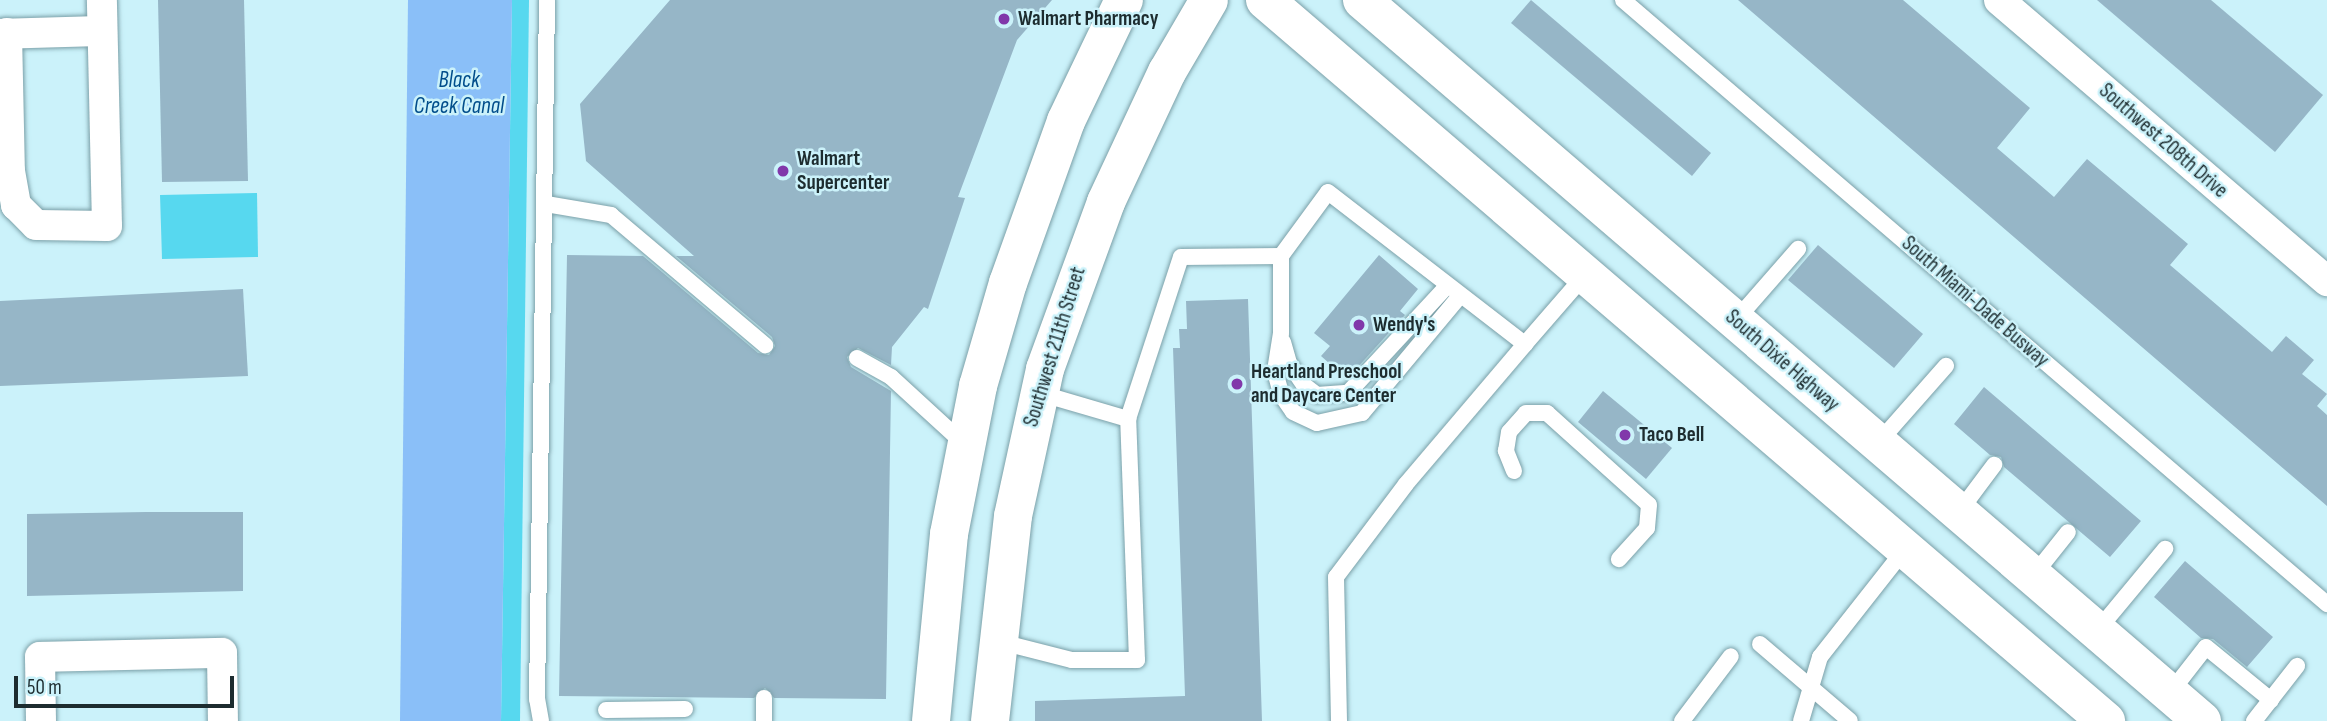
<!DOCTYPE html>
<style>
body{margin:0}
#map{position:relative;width:2327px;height:721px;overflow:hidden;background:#cbf2fa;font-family:"Sofia Sans Condensed",sans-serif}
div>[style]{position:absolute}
.green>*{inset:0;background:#57d8ef}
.water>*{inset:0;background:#8abff8}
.building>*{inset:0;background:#96b6c7}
.roads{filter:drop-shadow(0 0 2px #7ba0a8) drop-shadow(0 0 2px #7ba0a8)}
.service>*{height:16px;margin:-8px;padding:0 8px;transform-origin:8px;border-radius:8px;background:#fff}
.minor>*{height:30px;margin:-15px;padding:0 15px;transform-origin:15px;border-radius:15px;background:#fff}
.secondary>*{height:38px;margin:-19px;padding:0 19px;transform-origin:19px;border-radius:19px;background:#fff}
.trunk>*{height:38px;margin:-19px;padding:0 19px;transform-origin:19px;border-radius:19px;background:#fff}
.dots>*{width:19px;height:19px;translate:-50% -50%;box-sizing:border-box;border:4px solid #cbf2fa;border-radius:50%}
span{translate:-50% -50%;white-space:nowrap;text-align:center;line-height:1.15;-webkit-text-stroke:5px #cbf2fa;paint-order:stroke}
.poi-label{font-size:21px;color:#1d2c2f;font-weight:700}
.left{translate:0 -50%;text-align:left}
.street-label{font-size:21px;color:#1d2c2f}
.water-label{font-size:23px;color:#004d8b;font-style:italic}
.scale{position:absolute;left:14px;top:676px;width:220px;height:32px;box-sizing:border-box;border:4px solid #1d2c2f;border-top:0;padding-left:9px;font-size:21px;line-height:24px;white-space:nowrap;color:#1d2c2f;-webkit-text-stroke:5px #cbf2fa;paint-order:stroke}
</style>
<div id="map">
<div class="green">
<div style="clip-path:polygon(512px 0,529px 0,520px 721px,501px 721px)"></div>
<div style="clip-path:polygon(257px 193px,258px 257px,162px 259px,160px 195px)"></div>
</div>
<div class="water">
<div style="clip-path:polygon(408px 0,512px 0,501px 721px,400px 721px)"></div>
</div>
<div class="building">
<div style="clip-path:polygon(158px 0,244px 0,248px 181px,162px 182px)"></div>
<div style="clip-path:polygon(670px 0,1052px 0,1017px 40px,958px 197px,965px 198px,928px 309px,924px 307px,892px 347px,891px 365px,858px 348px,847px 357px,851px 367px,891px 391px,886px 699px,774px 698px,765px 688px,754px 698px,559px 696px,567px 255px,643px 256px,758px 353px,769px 355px,775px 346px,772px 337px,676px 256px,694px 256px,586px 161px,580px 104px)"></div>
<div style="clip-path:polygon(1531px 0,1711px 153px,1692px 176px,1511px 23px)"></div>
<div style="clip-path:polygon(1738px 0,1903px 0,2030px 108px,1997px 148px,2054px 197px,2087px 159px,2188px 244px,2170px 265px,2272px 352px,2286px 336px,2314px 360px,2302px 374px,2327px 394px,2317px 406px,2327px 415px,2327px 506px)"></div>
<div style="clip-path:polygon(2097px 0,2211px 0,2323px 95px,2275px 152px)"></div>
<div style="clip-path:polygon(1818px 245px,1923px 334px,1894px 368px,1788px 280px)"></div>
<div style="clip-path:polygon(1379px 255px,1418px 289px,1400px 311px,1405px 315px,1347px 379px,1321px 356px,1330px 346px,1314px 333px)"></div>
<div style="clip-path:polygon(243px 289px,248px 376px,0 386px,0 301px)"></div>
<div style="clip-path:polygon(1248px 299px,1262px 721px,1035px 721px,1035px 701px,1185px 696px,1173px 348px,1180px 348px,1179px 329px,1187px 329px,1186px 301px)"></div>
<div style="clip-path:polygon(1984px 387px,2141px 521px,2110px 557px,2004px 467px,2001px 457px,1990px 455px,1954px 424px)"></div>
<div style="clip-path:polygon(1603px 391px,1672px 448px,1646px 479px,1578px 422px)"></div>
<div style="clip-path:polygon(146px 512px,243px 512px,243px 591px,27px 596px,27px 514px)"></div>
<div style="clip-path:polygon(2185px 561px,2273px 637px,2247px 667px,2213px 639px,2201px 638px,2154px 597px)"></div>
</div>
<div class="roads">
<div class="service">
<div style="left:1623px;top:0;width:928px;rotate:40.63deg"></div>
<div style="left:546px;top:204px;width:66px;rotate:9.6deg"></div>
<div style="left:611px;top:215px;width:202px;rotate:40.2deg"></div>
<div style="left:1281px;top:256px;width:77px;rotate:90deg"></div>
<div style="left:1281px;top:333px;width:39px;rotate:99deg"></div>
<div style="left:1275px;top:372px;width:25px;rotate:74deg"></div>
<div style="left:1282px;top:396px;width:19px;rotate:55deg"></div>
<div style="left:1293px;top:412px;width:26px;rotate:25deg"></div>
<div style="left:1317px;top:423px;width:46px;rotate:-12.5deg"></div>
<div style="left:1362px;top:413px;width:153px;rotate:-50.1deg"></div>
<div style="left:1735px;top:321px;width:96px;rotate:-48.8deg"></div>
<div style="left:1283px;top:342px;width:22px;rotate:74deg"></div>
<div style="left:1289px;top:363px;width:27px;rotate:56deg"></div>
<div style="left:1304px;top:385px;width:16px;rotate:38deg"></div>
<div style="left:1317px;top:395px;width:31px;rotate:-4deg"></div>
<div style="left:1348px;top:393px;width:146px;rotate:-47.2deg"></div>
<div style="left:857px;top:358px;width:39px;rotate:29deg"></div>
<div style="left:891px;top:377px;width:98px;rotate:42.5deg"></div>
<div style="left:1039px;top:393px;width:93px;rotate:16.3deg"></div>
<div style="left:1128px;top:419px;width:170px;rotate:-71.9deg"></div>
<div style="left:1181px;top:257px;width:100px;rotate:-0.6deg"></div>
<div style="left:1281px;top:256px;width:79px;rotate:-53.7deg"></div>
<div style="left:1328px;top:192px;width:249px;rotate:37.7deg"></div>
<div style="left:1525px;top:344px;width:91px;rotate:-49deg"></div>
<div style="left:1878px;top:443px;width:103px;rotate:-48.6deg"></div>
<div style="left:1514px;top:471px;width:22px;rotate:-112deg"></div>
<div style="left:1506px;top:451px;width:19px;rotate:-81deg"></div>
<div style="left:1509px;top:432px;width:25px;rotate:-48deg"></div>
<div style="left:1526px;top:413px;width:21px"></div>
<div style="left:1547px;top:413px;width:137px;rotate:42deg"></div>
<div style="left:1649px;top:505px;width:23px;rotate:95deg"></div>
<div style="left:1647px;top:528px;width:42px;rotate:132.1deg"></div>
<div style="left:1959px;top:512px;width:59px;rotate:-53.3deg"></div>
<div style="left:2033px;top:576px;width:56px;rotate:-51.5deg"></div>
<div style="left:2097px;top:631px;width:107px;rotate:-50.3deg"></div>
<div style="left:997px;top:641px;width:77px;rotate:14.2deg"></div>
<div style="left:1072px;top:660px;width:65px"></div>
<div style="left:1137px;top:660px;width:241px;rotate:-92.1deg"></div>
<div style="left:1760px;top:644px;width:118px;rotate:40.5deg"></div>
<div style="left:2170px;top:693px;width:58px;rotate:-52deg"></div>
<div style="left:2206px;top:647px;width:84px;rotate:39.2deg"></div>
<div style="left:764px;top:698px;width:23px;rotate:90deg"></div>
<div style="left:606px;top:710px;width:79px;rotate:-0.7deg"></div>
<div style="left:541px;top:721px;width:22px;rotate:-100deg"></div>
<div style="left:537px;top:699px;width:699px;rotate:-89.18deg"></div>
<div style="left:1339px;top:721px;width:144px;rotate:-91.2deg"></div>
<div style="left:1336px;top:577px;width:116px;rotate:-53deg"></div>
<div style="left:1406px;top:484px;width:184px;rotate:-49.6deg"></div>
<div style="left:1682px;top:721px;width:81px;rotate:-53deg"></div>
<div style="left:1801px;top:721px;width:67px;rotate:-73.5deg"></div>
<div style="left:1820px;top:657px;width:137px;rotate:-51.8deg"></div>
<div style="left:2254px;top:721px;width:70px;rotate:-52deg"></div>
</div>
<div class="minor">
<div style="left:1999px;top:0;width:432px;rotate:40.6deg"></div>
<div style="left:7px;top:33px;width:138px;rotate:88.8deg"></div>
<div style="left:10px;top:171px;width:35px;rotate:80deg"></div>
<div style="left:16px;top:205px;width:28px;rotate:45deg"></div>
<div style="left:36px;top:225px;width:71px;rotate:0.8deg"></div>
<div style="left:107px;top:226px;width:226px;rotate:-91.3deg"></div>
<div style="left:0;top:34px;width:102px;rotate:-1.7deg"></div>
<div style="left:41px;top:721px;width:64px;rotate:-90.9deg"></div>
<div style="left:40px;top:657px;width:182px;rotate:-1.3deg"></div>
<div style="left:222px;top:653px;width:68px;rotate:89.2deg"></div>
</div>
<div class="secondary">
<div style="left:931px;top:721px;width:188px;rotate:-84.5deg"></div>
<div style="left:949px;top:534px;width:151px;rotate:-78.9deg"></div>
<div style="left:978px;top:386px;width:107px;rotate:-73.8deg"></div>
<div style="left:1008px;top:283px;width:172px;rotate:-70.3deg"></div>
<div style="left:1066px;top:121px;width:134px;rotate:-64.4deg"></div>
<div style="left:990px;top:721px;width:206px;rotate:-83.6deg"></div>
<div style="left:1013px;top:516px;width:150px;rotate:-77.7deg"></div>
<div style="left:1045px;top:369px;width:178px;rotate:-69.9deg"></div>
<div style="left:1106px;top:202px;width:144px;rotate:-64.9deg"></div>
<div style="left:1167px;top:72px;width:83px;rotate:-59.7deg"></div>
</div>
<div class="trunk">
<div style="left:1265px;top:0;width:1108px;rotate:40.61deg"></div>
<div style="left:1362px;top:0;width:1107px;rotate:40.64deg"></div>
</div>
</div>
<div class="dots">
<div style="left:1004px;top:19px;background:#8138aa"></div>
<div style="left:783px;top:171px;background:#8138aa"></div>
<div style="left:1359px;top:325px;background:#8138aa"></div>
<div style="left:1237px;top:384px;background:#8138aa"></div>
<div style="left:1625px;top:435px;background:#8138aa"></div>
</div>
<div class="poi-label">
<span class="left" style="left:1018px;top:19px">Walmart Pharmacy</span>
<span class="left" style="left:797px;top:171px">Walmart<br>Supercenter</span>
<span class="left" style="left:1373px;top:325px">Wendy's</span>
<span class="left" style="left:1251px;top:384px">Heartland Preschool<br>and Daycare Center</span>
<span class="left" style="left:1639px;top:435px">Taco Bell</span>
</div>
<div class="street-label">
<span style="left:2163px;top:141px;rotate:41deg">Southwest 208th Drive</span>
<span style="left:1975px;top:302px;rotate:41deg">South Miami-Dade Busway</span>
<span style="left:1055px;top:347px;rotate:-73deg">Southwest 211th Street</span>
<span style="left:1782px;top:361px;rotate:41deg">South Dixie Highway</span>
</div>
<div class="water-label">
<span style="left:459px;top:93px">Black<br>Creek Canal</span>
</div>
<div class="scale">50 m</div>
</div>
